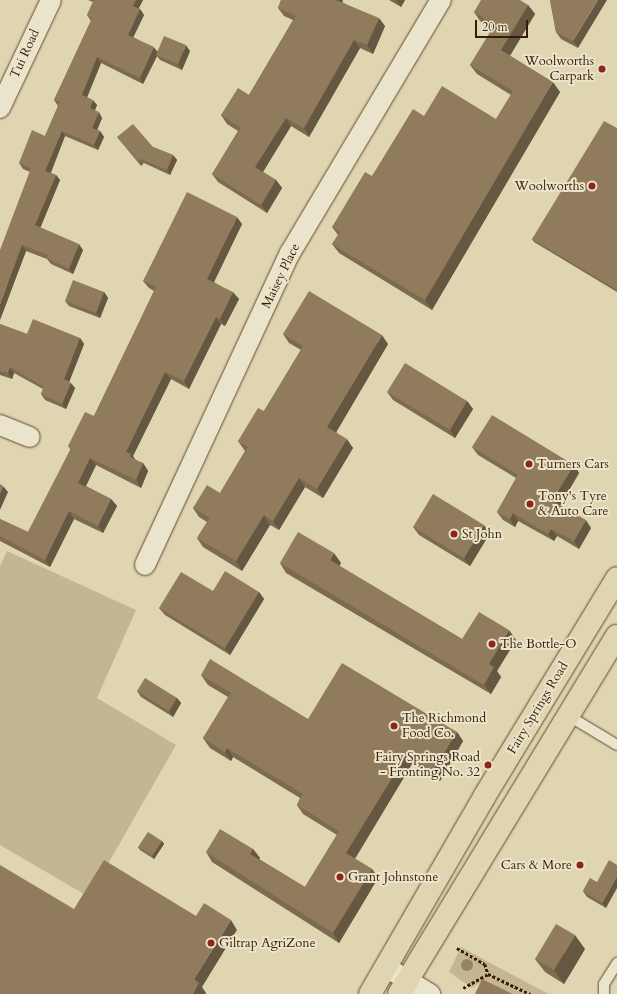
<!DOCTYPE html>
<style>
body{margin:0}
#map{position:relative;width:617px;height:994px;overflow:hidden;background:#e0d5b1;font-family:Cardo,serif}
div>[style]{position:absolute}
.green>*{inset:0;background:#c4b693}
.path>*{height:2.5px;margin-top:-1.25px;transform-origin:0;background:repeating-linear-gradient(90deg,#391c03 0 3px,transparent 0 5px)}
.roads{filter:drop-shadow(0 0 1px #634a2e) drop-shadow(0 0 1px #634a2e)}
.service>*{height:10px;margin:-5px;padding:0 5px;transform-origin:5px;border-radius:5px;background:#ebe4cc}
.minor>*{height:20px;margin:-10px;padding:0 10px;transform-origin:10px;border-radius:10px;background:#ebe4cc}
.trunk>*{height:22px;margin:-11px;padding:0 11px;transform-origin:11px;border-radius:11px;background:#e0d5b1}
.trees>*{width:12px;height:12px;margin:-6px;border-radius:50%;background:#978465}
.wall>*{inset:0;background:#7c6b50}
.shaded-wall>*{inset:0;background:#655741}
.building>*{inset:0;background:#907c5d}
.dots>*{width:11px;height:11px;translate:-50% -50%;box-sizing:border-box;border:2px solid #ebe4cc;border-radius:50%}
span{translate:-50% -50%;white-space:nowrap;text-align:center;line-height:1.15;-webkit-text-stroke:4px #ebe4cc;paint-order:stroke}
.street-label{font-size:13px;color:#391c03}
.poi-label{font-size:13px;color:#391c03}
.right{translate:-100% -50%;text-align:right}
.left{translate:0 -50%;text-align:left}
.scale{position:absolute;left:475px;top:20px;width:53px;height:18px;box-sizing:border-box;border:2px solid #391c03;border-top:0;padding-left:5px;font-size:12px;line-height:14px;white-space:nowrap;color:#391c03;-webkit-text-stroke:3px #ebe4cc;paint-order:stroke}
</style>
<div id="map">
<div class="green">
<div style="clip-path:polygon(7px 551px,136px 610px,97px 698px,176px 745px,89px 897px,0 845px,0 566px)"></div>
<div style="clip-path:polygon(461px 947px,494px 965px,549px 994px,513px 994px,484px 980px,472px 988px,449px 972px)"></div>
</div>
<div class="path">
<div style="left:457px;top:948px;width:32px;rotate:30deg"></div>
<div style="left:485px;top:964px;width:10px;rotate:73deg"></div>
<div style="left:488px;top:974px;width:47px;rotate:25.5deg"></div>
<div style="left:463px;top:988px;width:29px;rotate:-29deg"></div>
</div>
<div class="roads">
<div class="service">
<div style="left:569px;top:716px;width:56px;rotate:31.1deg"></div>
<div style="left:604px;top:994px;width:10px;rotate:-90deg"></div>
<div style="left:604px;top:984px;width:25px;rotate:-58deg"></div>
</div>
<div class="minor">
<div style="left:0;top:108px;width:119px;rotate:-64.7deg"></div>
<div style="left:0;top:425px;width:32px;rotate:22deg"></div>
<div style="left:145px;top:565px;width:344px;rotate:-65.1deg"></div>
<div style="left:290px;top:253px;width:295px;rotate:-59.2deg"></div>
<div style="left:386px;top:967px;width:52px;rotate:31.5deg"></div>
</div>
<div class="trunk">
<div style="left:370px;top:994px;width:228px;rotate:-59.9deg"></div>
<div style="left:484px;top:797px;width:256px;rotate:-58.7deg"></div>
<div style="left:399px;top:994px;width:419px;rotate:-58.7deg"></div>
</div>
</div>
<div class="trees">
<div style="left:467px;top:965px"></div>
</div>
<div class="wall">
<div style="clip-path:polygon(88px 0,143px 0,139px 8px,144px 15px,133px 37px,157px 51px,190px 51px,182px 70px,160px 60px,157px 56px,143px 84px,101px 63px,87px 97px,97px 105px,95px 110px,102px 118px,97px 130px,100px 131px,104px 137px,98px 150px,65px 136px,51px 173px,56px 175px,60px 180px,40px 228px,83px 250px,73px 274px,51px 264px,47px 259px,26px 251px,0 320px,30px 172px,23px 169px,19px 163px,45px 136px,58px 106px,54px 100px,91px 21px,87px 15px,93px 2px)"></div>
<div style="clip-path:polygon(281px 0,343px 0,342px 2px,385px 26px,373px 54px,360px 48px,309px 137px,291px 126px,263px 172px,276px 180px,282px 188px,267px 213px,218px 182px,212px 174px,238px 131px,227px 124px,221px 115px,249px 95px,293px 20px,284px 16px,278px 8px)"></div>
<div style="clip-path:polygon(389px 0,405px 0,401px 7px)"></div>
<div style="clip-path:polygon(550px 0,578px 48px,561px 39px,556px 32px)"></div>
<div style="clip-path:polygon(528px 5px,535px 14px,510px 56px,560px 92px,432px 310px,339px 253px,332px 244px,338px 235px,332px 227px,372px 176px,424px 116px,496px 119px,511px 95px,477px 74px,470px 65px,492px 29px,480px 21px,474px 12px)"></div>
<div style="clip-path:polygon(617px 128px,617px 292px,534px 242px,532px 239px)"></div>
<div style="clip-path:polygon(117px 137px,153px 147px,173px 155px,177px 160px,170px 175px,144px 163px,141px 166px)"></div>
<div style="clip-path:polygon(242px 224px,214px 282px,239px 299px,225px 326px,221px 324px,189px 389px,171px 379px,133px 456px,135px 460px,143px 463px,148px 471px,141px 488px,96px 465px,86px 486px,111px 499px,117px 506px,103px 533px,74px 519px,50px 567px,0 541px,0 519px,28px 532px,71px 450px,68px 446px,94px 416px,154px 291px,149px 288px,143px 281px)"></div>
<div style="clip-path:polygon(104px 292px,108px 298px,100px 318px,69px 306px,65px 301px)"></div>
<div style="clip-path:polygon(0 324px,27px 334px,80px 338px,84px 344px,69px 382px,75px 388px,66px 409px,45px 400px,41px 394px,43px 389px,14px 373px,12px 379px,0 375px)"></div>
<div style="clip-path:polygon(283px 334px,388px 344px,336px 432px,353px 448px,323px 498px,305px 487px,279px 530px,270px 525px,242px 571px,203px 547px,197px 538px,207px 522px,199px 517px,193px 508px,220px 493px,245px 451px,238px 441px,264px 411px,301px 350px,289px 343px)"></div>
<div style="clip-path:polygon(387px 392px,467px 401px,473px 409px,455px 438px,393px 400px)"></div>
<div style="clip-path:polygon(472px 447px,574px 465px,579px 473px,560px 505px,591px 528px,579px 549px,557px 536px,554px 541px,518px 521px,515px 527px,503px 520px,497px 512px,516px 478px,478px 455px)"></div>
<div style="clip-path:polygon(413px 527px,490px 533px,470px 566px,419px 535px)"></div>
<div style="clip-path:polygon(280px 563px,341px 563px,339px 566px,462px 639px,516px 640px,497px 671px,501px 677px,491px 694px,286px 573px)"></div>
<div style="clip-path:polygon(213px 591px,259px 592px,264px 599px,230px 655px,165px 615px,159px 608px)"></div>
<div style="clip-path:polygon(201px 675px,308px 719px,457px 732px,463px 741px,440px 781px,412px 764px,355px 859px,372px 869px,378px 878px,339px 943px,212px 862px,206px 852px,253px 849px,260px 858px,259px 859px,305px 887px,337px 835px,303px 814px,297px 805px,300px 798px,233px 757px,231px 761px,210px 748px,203px 738px,228px 697px,208px 685px)"></div>
<div style="clip-path:polygon(137px 691px,177px 698px,181px 703px,173px 717px,141px 697px)"></div>
<div style="clip-path:polygon(162px 841px,164px 844px,154px 859px,140px 850px,138px 847px)"></div>
<div style="clip-path:polygon(590px 878px,606px 908px,587px 897px,583px 891px)"></div>
<div style="clip-path:polygon(585px 949px,564px 984px,545px 972px,535px 959px)"></div>
</div>
<div class="shaded-wall">
<div style="clip-path:polygon(136px 0,143px 0,137px 11px,133px 6px)"></div>
<div style="clip-path:polygon(335px 0,343px 0,340px 8px)"></div>
<div style="clip-path:polygon(396px 0,405px 0,401px 7px)"></div>
<div style="clip-path:polygon(598px 0,607px 0,578px 48px,573px 41px)"></div>
<div style="clip-path:polygon(528px 5px,535px 14px,507px 60px,501px 50px)"></div>
<div style="clip-path:polygon(140px 9px,144px 15px,132px 40px,128px 35px)"></div>
<div style="clip-path:polygon(379px 18px,385px 26px,373px 54px,367px 45px)"></div>
<div style="clip-path:polygon(354px 40px,360px 48px,309px 137px,304px 128px)"></div>
<div style="clip-path:polygon(186px 45px,190px 51px,182px 70px,178px 64px)"></div>
<div style="clip-path:polygon(154px 47px,158px 53px,156px 55px,157px 56px,143px 84px,140px 78px)"></div>
<div style="clip-path:polygon(97px 57px,101px 63px,86px 100px,82px 95px)"></div>
<div style="clip-path:polygon(553px 82px,560px 92px,432px 310px,425px 300px)"></div>
<div style="clip-path:polygon(93px 100px,97px 105px,93px 114px,90px 108px)"></div>
<div style="clip-path:polygon(99px 112px,102px 118px,96px 133px,92px 128px)"></div>
<div style="clip-path:polygon(286px 118px,291px 126px,261px 175px,255px 167px)"></div>
<div style="clip-path:polygon(62px 131px,65px 136px,49px 176px,45px 171px)"></div>
<div style="clip-path:polygon(100px 131px,104px 137px,98px 150px,94px 145px)"></div>
<div style="clip-path:polygon(173px 155px,177px 160px,170px 175px,167px 170px)"></div>
<div style="clip-path:polygon(56px 175px,60px 180px,39px 231px,35px 225px)"></div>
<div style="clip-path:polygon(276px 180px,282px 188px,267px 213px,261px 205px)"></div>
<div style="clip-path:polygon(237px 217px,242px 224px,212px 286px,207px 279px)"></div>
<div style="clip-path:polygon(79px 244px,83px 250px,73px 274px,69px 269px)"></div>
<div style="clip-path:polygon(22px 245px,26px 251px,0 320px,0 304px)"></div>
<div style="clip-path:polygon(104px 292px,108px 298px,100px 318px,96px 313px)"></div>
<div style="clip-path:polygon(233px 292px,239px 299px,225px 326px,220px 319px)"></div>
<div style="clip-path:polygon(216px 317px,221px 324px,189px 389px,184px 381px)"></div>
<div style="clip-path:polygon(382px 335px,388px 344px,334px 436px,327px 427px)"></div>
<div style="clip-path:polygon(80px 338px,84px 344px,68px 385px,64px 379px)"></div>
<div style="clip-path:polygon(10px 367px,14px 373px,12px 379px,8px 373px)"></div>
<div style="clip-path:polygon(165px 372px,171px 379px,133px 456px,137px 462px,135px 465px,126px 452px)"></div>
<div style="clip-path:polygon(71px 383px,75px 388px,66px 409px,62px 404px)"></div>
<div style="clip-path:polygon(467px 401px,473px 409px,455px 438px,450px 430px)"></div>
<div style="clip-path:polygon(347px 439px,353px 448px,323px 498px,317px 489px)"></div>
<div style="clip-path:polygon(90px 458px,96px 465px,84px 490px,78px 483px)"></div>
<div style="clip-path:polygon(143px 463px,148px 471px,141px 488px,136px 480px)"></div>
<div style="clip-path:polygon(574px 465px,579px 473px,558px 509px,552px 501px)"></div>
<div style="clip-path:polygon(299px 478px,305px 487px,279px 530px,273px 521px)"></div>
<div style="clip-path:polygon(3px 486px,8px 492px,0 510px,0 493px)"></div>
<div style="clip-path:polygon(111px 499px,117px 506px,103px 533px,98px 526px)"></div>
<div style="clip-path:polygon(69px 511px,74px 519px,50px 567px,45px 560px)"></div>
<div style="clip-path:polygon(513px 513px,518px 521px,515px 527px,510px 519px)"></div>
<div style="clip-path:polygon(264px 515px,270px 525px,242px 571px,236px 561px)"></div>
<div style="clip-path:polygon(586px 520px,591px 528px,579px 549px,574px 541px)"></div>
<div style="clip-path:polygon(484px 525px,490px 533px,470px 566px,464px 558px)"></div>
<div style="clip-path:polygon(551px 529px,557px 536px,554px 541px,548px 534px)"></div>
<div style="clip-path:polygon(334px 553px,341px 563px,337px 570px,330px 560px)"></div>
<div style="clip-path:polygon(259px 592px,264px 599px,230px 655px,225px 648px)"></div>
<div style="clip-path:polygon(509px 630px,516px 640px,497px 671px,501px 677px,491px 694px,484px 685px,489px 664px)"></div>
<div style="clip-path:polygon(177px 698px,181px 703px,173px 717px,169px 711px)"></div>
<div style="clip-path:polygon(457px 732px,463px 741px,440px 781px,433px 771px)"></div>
<div style="clip-path:polygon(227px 748px,233px 757px,231px 761px,225px 752px)"></div>
<div style="clip-path:polygon(406px 755px,412px 764px,352px 863px,346px 853px)"></div>
<div style="clip-path:polygon(162px 841px,164px 844px,154px 859px,152px 856px)"></div>
<div style="clip-path:polygon(253px 849px,260px 858px,257px 863px,250px 854px)"></div>
<div style="clip-path:polygon(372px 869px,378px 878px,339px 943px,333px 933px)"></div>
<div style="clip-path:polygon(617px 876px,617px 888px,606px 908px,602px 903px)"></div>
<div style="clip-path:polygon(231px 920px,237px 930px,202px 987px,206px 993px,206px 994px,193px 994px,194px 979px)"></div>
<div style="clip-path:polygon(575px 935px,585px 949px,564px 984px,554px 970px)"></div>
</div>
<div class="building">
<div style="clip-path:polygon(94px 0,136px 0,133px 6px,140px 9px,128px 35px,154px 47px,140px 78px,97px 57px,82px 95px,93px 100px,90px 108px,99px 112px,92px 128px,100px 131px,94px 145px,62px 131px,45px 171px,56px 175px,35px 225px,79px 244px,69px 269px,47px 258px,48px 255px,22px 245px,0 304px,0 250px,31px 168px,19px 163px,32px 130px,45px 136px,60px 102px,54px 100px,92px 18px,87px 15px)"></div>
<div style="clip-path:polygon(281px 0,336px 0,379px 18px,367px 45px,354px 40px,304px 128px,286px 118px,255px 167px,276px 180px,261px 205px,212px 174px,241px 128px,221px 115px,238px 88px,249px 95px,296px 16px,278px 8px)"></div>
<div style="clip-path:polygon(481px 0,520px 0,528px 5px,501px 50px,553px 82px,425px 300px,332px 244px,340px 232px,332px 227px,365px 172px,372px 176px,413px 109px,424px 116px,442px 86px,496px 119px,513px 91px,470px 65px,495px 25px,474px 12px)"></div>
<div style="clip-path:polygon(550px 0,598px 0,573px 41px,556px 32px)"></div>
<div style="clip-path:polygon(164px 36px,186px 45px,178px 64px,156px 55px)"></div>
<div style="clip-path:polygon(604px 121px,617px 128px,617px 290px,532px 239px)"></div>
<div style="clip-path:polygon(133px 124px,153px 147px,173px 155px,167px 170px,141px 159px,138px 161px,117px 137px)"></div>
<div style="clip-path:polygon(187px 192px,237px 217px,207px 279px,233px 292px,220px 319px,216px 317px,184px 381px,165px 372px,126px 452px,131px 454px,130px 457px,143px 463px,136px 480px,90px 458px,78px 483px,111px 499px,98px 526px,69px 511px,45px 560px,0 536px,0 519px,28px 532px,71px 448px,68px 446px,85px 412px,94px 416px,156px 287px,143px 281px)"></div>
<div style="clip-path:polygon(73px 280px,104px 292px,96px 313px,65px 301px)"></div>
<div style="clip-path:polygon(309px 291px,382px 335px,327px 427px,347px 439px,317px 489px,299px 478px,273px 521px,264px 515px,236px 561px,197px 538px,210px 518px,193px 508px,207px 485px,220px 493px,248px 447px,238px 441px,258px 408px,264px 411px,303px 346px,283px 334px)"></div>
<div style="clip-path:polygon(33px 319px,80px 338px,64px 379px,71px 383px,62px 404px,41px 394px,44px 387px,10px 367px,8px 373px,0 371px,0 324px,27px 334px)"></div>
<div style="clip-path:polygon(405px 363px,467px 401px,450px 430px,387px 392px)"></div>
<div style="clip-path:polygon(492px 415px,574px 465px,552px 501px,586px 520px,574px 541px,551px 529px,548px 534px,513px 513px,510px 519px,497px 512px,518px 475px,472px 447px)"></div>
<div style="clip-path:polygon(0 484px,3px 486px,0 493px)"></div>
<div style="clip-path:polygon(433px 494px,484px 525px,464px 558px,413px 527px)"></div>
<div style="clip-path:polygon(298px 532px,334px 553px,330px 560px,462px 639px,479px 612px,509px 630px,489px 664px,494px 667px,484px 685px,280px 563px)"></div>
<div style="clip-path:polygon(225px 571px,259px 592px,225px 648px,159px 608px,181px 572px,213px 591px)"></div>
<div style="clip-path:polygon(210px 659px,308px 719px,342px 663px,457px 732px,433px 771px,406px 755px,346px 853px,372px 869px,333px 933px,206px 852px,220px 829px,253px 849px,250px 854px,305px 887px,339px 831px,297px 805px,303px 794px,227px 748px,225px 752px,203px 738px,231px 693px,201px 675px)"></div>
<div style="clip-path:polygon(145px 678px,177px 698px,169px 711px,137px 691px)"></div>
<div style="clip-path:polygon(148px 832px,162px 841px,152px 856px,138px 847px)"></div>
<div style="clip-path:polygon(104px 860px,196px 916px,204px 903px,231px 920px,194px 979px,199px 983px,193px 994px,0 994px,0 865px,74px 909px)"></div>
<div style="clip-path:polygon(609px 860px,617px 865px,617px 876px,602px 903px,583px 891px,590px 878px,597px 882px)"></div>
<div style="clip-path:polygon(556px 924px,575px 935px,554px 970px,535px 959px)"></div>
<div style="clip-path:polygon(482px 979px,513px 994px,475px 994px)"></div>
</div>
<div class="dots">
<div style="left:602px;top:69px;background:#8f2418"></div>
<div style="left:592px;top:186px;background:#8f2418"></div>
<div style="left:529px;top:464px;background:#8f2418"></div>
<div style="left:530px;top:504px;background:#8f2418"></div>
<div style="left:454px;top:534px;background:#8f2418"></div>
<div style="left:492px;top:644px;background:#8f2418"></div>
<div style="left:394px;top:726px;background:#8f2418"></div>
<div style="left:488px;top:765px;background:#8f2418"></div>
<div style="left:580px;top:865px;background:#8f2418"></div>
<div style="left:340px;top:877px;background:#8f2418"></div>
<div style="left:211px;top:943px;background:#8f2418"></div>
</div>
<div class="street-label">
<span style="left:25px;top:54px;rotate:-65deg">Tui Road</span>
<span style="left:281px;top:276px;rotate:-64deg">Maisey Place</span>
<span style="left:538px;top:708px;rotate:-59deg">Fairy Springs Road</span>
</div>
<div class="poi-label">
<span class="right" style="left:594px;top:69px">Woolworths<br>Carpark</span>
<span class="right" style="left:584px;top:186px">Woolworths</span>
<span class="left" style="left:537px;top:464px">Turners Cars</span>
<span class="left" style="left:538px;top:504px">Tony's Tyre<br>&amp; Auto Care</span>
<span class="left" style="left:462px;top:534px">St John</span>
<span class="left" style="left:500px;top:644px">The Bottle-O</span>
<span class="left" style="left:402px;top:726px">The Richmond<br>Food Co.</span>
<span class="right" style="left:480px;top:765px">Fairy Springs Road<br>- Fronting No. 32</span>
<span class="right" style="left:572px;top:865px">Cars &amp; More</span>
<span class="left" style="left:348px;top:877px">Grant Johnstone</span>
<span class="left" style="left:219px;top:943px">Giltrap AgriZone</span>
</div>
<div class="scale">20 m</div>
</div>
